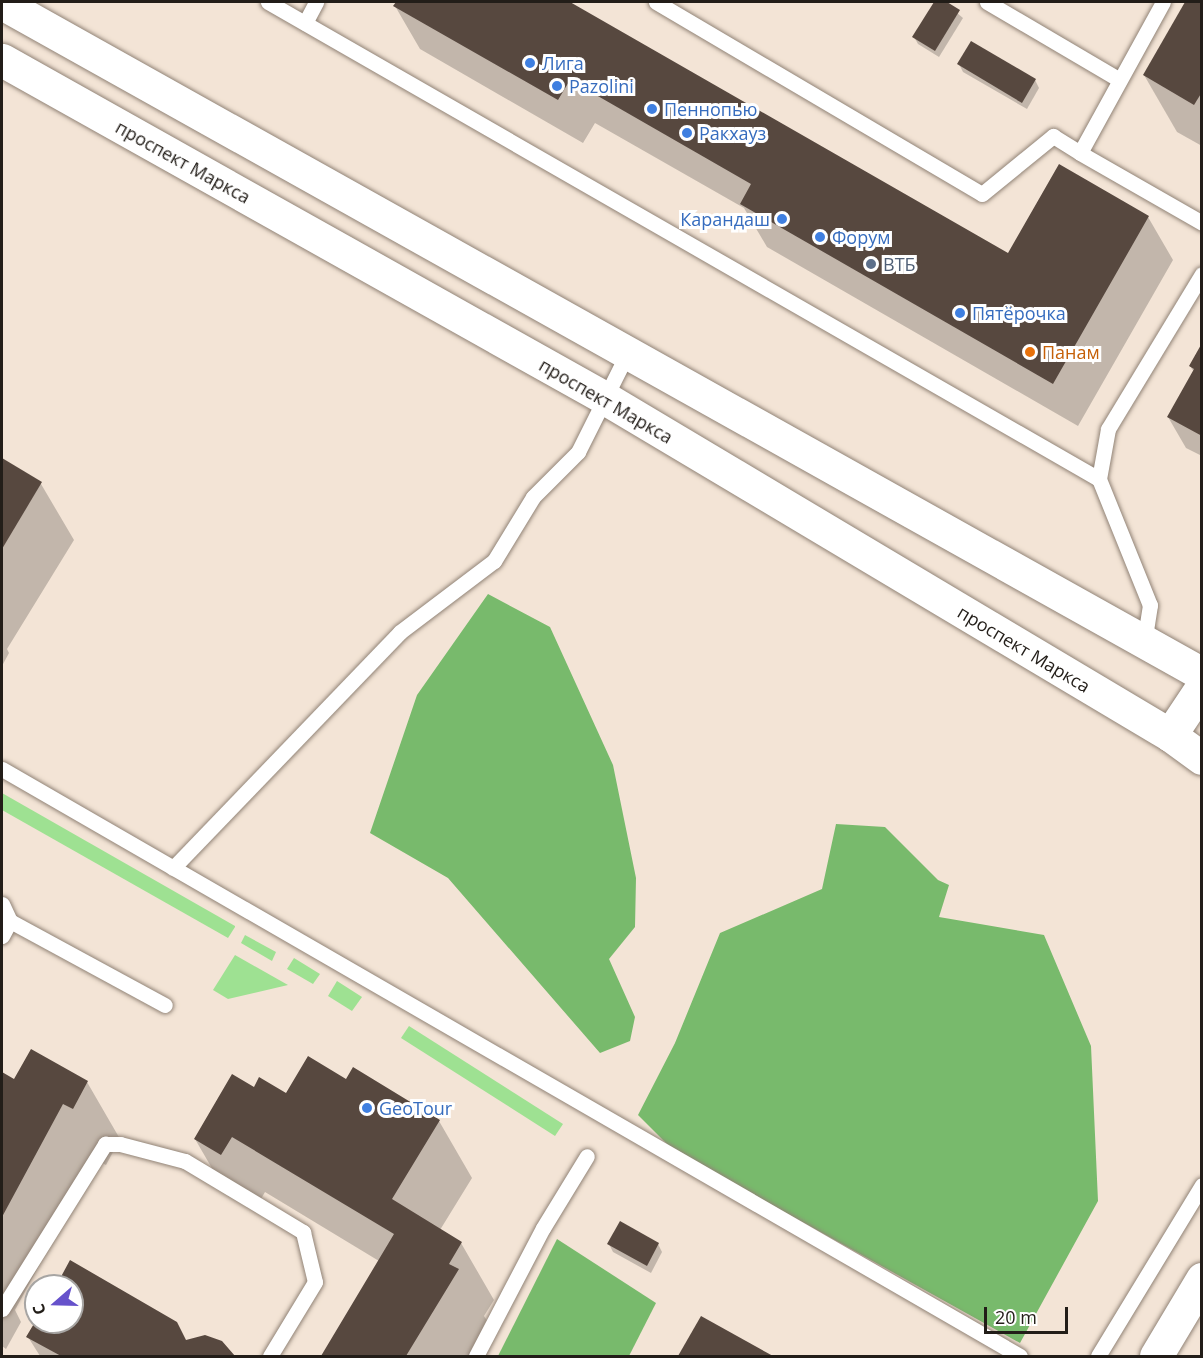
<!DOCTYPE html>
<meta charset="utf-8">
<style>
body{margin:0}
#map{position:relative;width:1203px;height:1358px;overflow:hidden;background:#f3e4d6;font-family:"Open Sans",sans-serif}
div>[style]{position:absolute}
.green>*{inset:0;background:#9ee192}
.forest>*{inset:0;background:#78ba6c}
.shadow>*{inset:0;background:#0003}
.building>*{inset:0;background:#57483f}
.roads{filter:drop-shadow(0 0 2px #918376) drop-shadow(0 0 2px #918376)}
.service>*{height:15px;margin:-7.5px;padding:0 7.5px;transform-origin:7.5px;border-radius:7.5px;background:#fff}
.secondary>*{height:33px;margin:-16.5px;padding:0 16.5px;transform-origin:16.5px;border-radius:16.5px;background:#fff}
.primary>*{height:33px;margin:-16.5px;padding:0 16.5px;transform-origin:16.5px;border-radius:16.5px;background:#fff}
.dots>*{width:16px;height:16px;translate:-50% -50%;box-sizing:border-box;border:3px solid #fff;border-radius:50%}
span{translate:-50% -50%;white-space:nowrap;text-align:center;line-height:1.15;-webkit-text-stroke:6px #fff;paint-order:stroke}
.shop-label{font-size:18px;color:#366cbe}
.left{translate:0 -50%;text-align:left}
.right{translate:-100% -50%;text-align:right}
.street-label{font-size:18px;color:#221d18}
.service-label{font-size:18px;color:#4e5e75}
.food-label{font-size:18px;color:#c56008}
.frame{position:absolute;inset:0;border:3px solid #221d18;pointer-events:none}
.north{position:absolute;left:24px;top:1274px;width:60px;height:60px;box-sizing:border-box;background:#fff;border:2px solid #a7a5a3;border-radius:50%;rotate:250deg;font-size:16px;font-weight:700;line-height:24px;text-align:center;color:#221d18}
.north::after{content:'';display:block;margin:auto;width:21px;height:27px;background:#6652cb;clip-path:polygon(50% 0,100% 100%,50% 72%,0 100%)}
.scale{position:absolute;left:984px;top:1307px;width:84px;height:27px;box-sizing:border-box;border:3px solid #221d18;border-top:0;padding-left:8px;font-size:18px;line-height:21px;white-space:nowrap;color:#221d18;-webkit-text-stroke:4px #fff;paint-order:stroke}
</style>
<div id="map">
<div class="green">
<div style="clip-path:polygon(2px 793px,235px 926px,235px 927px,228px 938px,2px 810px)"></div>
<div style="clip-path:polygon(245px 935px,276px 952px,272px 961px,241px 943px)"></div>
<div style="clip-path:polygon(235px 955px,288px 985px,228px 999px,213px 990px)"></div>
<div style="clip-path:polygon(294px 958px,320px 974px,313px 984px,287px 969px)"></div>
<div style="clip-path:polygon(337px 981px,362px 997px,352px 1011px,328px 996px)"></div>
<div style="clip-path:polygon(409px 1026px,563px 1124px,555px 1136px,401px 1038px)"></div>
</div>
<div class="forest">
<div style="clip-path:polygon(488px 594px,550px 627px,613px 765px,636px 878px,635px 927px,609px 959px,635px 1017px,630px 1041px,600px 1053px,448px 878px,370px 833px,417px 695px)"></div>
<div style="clip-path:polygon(836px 824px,885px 827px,938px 880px,949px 885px,939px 917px,1044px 935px,1091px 1046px,1098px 1201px,1020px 1343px,673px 1150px,638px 1115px,675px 1043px,720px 933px,822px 889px)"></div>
<div style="clip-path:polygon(557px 1239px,656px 1303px,629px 1356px,498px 1356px)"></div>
</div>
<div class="shadow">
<div style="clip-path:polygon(397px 2px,567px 2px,1008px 256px,1148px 217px,1173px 260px,1078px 426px,767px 247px,744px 208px,595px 123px,583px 143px,420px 49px,395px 6px)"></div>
<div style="clip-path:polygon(936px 2px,944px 2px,963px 18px,939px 57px,918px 44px,914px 37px)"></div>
<div style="clip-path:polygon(1187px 2px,1202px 2px,1202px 146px,1177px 132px,1144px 75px)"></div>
<div style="clip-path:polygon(959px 64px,1035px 80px,1039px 88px,1027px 109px,963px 72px)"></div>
<div style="clip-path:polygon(1202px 346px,1202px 456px,1186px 448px,1168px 417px,1194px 372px,1190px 366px)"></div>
<div style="clip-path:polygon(2px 459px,41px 484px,74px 540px,7px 649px,9px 653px,2px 666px)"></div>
<div style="clip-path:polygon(3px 1075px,15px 1081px,87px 1082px,120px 1139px,106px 1165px,96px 1160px,15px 1310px,21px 1322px,6px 1349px,2px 1346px)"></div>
<div style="clip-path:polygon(346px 1081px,439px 1121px,472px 1178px,440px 1230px,461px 1243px,494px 1300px,484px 1316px,491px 1327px,473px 1356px,322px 1356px,379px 1261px,265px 1192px,254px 1211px,228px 1196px,195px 1139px,254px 1089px,287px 1095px)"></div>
<div style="clip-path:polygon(609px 1244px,658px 1244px,662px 1252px,651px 1273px,613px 1252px)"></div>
<div style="clip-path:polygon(71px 1262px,186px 1341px,221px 1342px,233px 1356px,40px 1356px,28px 1337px,37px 1322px,72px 1322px,72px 1286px,57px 1286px)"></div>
<div style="clip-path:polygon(701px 1318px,770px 1356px,680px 1356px)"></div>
</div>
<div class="building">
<div style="clip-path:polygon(396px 2px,570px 2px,1008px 253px,1059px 164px,1149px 216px,1053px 384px,740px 204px,751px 184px,570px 80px,558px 100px,393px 6px)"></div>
<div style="clip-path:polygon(934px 2px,947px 2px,960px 10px,935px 51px,912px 37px)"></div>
<div style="clip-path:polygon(1185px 2px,1202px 2px,1202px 92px,1194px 105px,1143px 75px)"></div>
<div style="clip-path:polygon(971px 41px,1036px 79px,1022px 103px,957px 64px)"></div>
<div style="clip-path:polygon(1202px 343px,1202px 436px,1167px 417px,1194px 369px,1189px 366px)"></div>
<div style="clip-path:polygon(2px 458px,42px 482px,2px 549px)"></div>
<div style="clip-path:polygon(31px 1049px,88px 1081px,73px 1109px,63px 1104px,2px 1217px,2px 1072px,14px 1079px)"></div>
<div style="clip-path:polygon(308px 1056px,346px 1079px,353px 1067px,440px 1120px,392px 1199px,462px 1242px,449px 1264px,459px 1269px,406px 1356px,321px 1356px,394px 1234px,232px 1137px,221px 1155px,194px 1139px,232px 1074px,254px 1087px,259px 1077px,286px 1093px)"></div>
<div style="clip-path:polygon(620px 1221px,659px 1243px,647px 1266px,607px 1244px)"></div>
<div style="clip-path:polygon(70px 1260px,177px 1322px,186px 1340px,205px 1335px,222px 1341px,235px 1356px,61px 1356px,26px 1337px,35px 1322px,72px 1322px,72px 1286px,56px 1286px)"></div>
<div style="clip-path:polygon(701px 1316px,773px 1356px,678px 1356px)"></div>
</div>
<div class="roads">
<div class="service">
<div style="left:268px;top:2px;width:958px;rotate:29.86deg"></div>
<div style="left:1099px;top:479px;width:136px;rotate:68deg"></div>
<div style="left:1150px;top:605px;width:38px;rotate:99deg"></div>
<div style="left:656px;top:2px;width:378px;rotate:30.5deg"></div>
<div style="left:982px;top:194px;width:92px;rotate:-39.2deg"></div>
<div style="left:1053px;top:136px;width:32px;rotate:32deg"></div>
<div style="left:987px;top:2px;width:152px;rotate:30.4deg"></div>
<div style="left:1163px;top:2px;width:172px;rotate:118.8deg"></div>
<div style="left:1080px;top:153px;width:141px;rotate:29.8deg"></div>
<div style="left:305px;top:23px;width:24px;rotate:-62deg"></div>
<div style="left:1099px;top:479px;width:51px;rotate:-79.8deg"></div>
<div style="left:1108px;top:429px;width:181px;rotate:-58.8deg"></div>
<div style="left:2px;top:769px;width:1175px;rotate:29.97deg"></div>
<div style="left:173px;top:868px;width:327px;rotate:-46.1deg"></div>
<div style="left:400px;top:632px;width:118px;rotate:-37.1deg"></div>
<div style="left:494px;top:561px;width:75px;rotate:-58.6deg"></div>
<div style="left:533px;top:497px;width:64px;rotate:-45deg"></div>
<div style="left:578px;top:452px;width:112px;rotate:-63.4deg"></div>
<div style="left:2px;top:904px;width:19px;rotate:65deg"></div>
<div style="left:10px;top:921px;width:17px;rotate:118deg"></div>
<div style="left:10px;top:921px;width:176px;rotate:28.5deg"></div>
<div style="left:2px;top:1309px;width:195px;rotate:-58deg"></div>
<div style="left:105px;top:1144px;width:15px"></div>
<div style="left:120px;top:1144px;width:67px;rotate:14.7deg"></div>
<div style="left:185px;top:1161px;width:138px;rotate:31deg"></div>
<div style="left:303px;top:1232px;width:51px;rotate:76.5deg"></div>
<div style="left:315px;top:1282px;width:87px;rotate:121.3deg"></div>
<div style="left:476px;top:1356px;width:144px;rotate:-62.4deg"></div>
<div style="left:543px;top:1228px;width:84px;rotate:-58.6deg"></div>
<div style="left:1098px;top:1356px;width:200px;rotate:-58.7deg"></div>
</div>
<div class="secondary">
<div style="left:1156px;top:1356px;width:90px;rotate:-59.1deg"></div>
</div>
<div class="primary">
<div style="left:2px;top:3px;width:1375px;rotate:29.21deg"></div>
<div style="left:2px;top:60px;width:689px;rotate:29.28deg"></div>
<div style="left:603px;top:397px;width:660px;rotate:30.8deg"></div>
<div style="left:1170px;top:735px;width:39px;rotate:36deg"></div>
<div style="left:1170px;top:735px;width:58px;rotate:-56.3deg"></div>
</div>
</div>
<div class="dots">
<div style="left:530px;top:63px;background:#3f7fe0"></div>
<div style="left:557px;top:86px;background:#3f7fe0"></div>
<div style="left:652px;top:109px;background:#3f7fe0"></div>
<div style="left:687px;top:133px;background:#3f7fe0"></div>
<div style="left:782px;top:219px;background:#3f7fe0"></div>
<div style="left:820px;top:237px;background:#3f7fe0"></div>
<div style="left:871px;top:264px;background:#5c6f8a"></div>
<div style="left:960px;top:313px;background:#3f7fe0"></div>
<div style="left:1030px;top:352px;background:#e8710a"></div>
<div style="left:367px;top:1108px;background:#3f7fe0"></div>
</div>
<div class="shop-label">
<span class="left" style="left:542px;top:63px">Лига</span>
<span class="left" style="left:569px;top:86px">Pazolini</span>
<span class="left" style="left:664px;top:109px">Пеннопью</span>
<span class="left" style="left:699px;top:133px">Ракхауз</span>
<span class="right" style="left:770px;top:219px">Карандаш</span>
<span class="left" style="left:832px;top:237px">Форум</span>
<span class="left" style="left:972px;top:313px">Пятёрочка</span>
<span class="left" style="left:379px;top:1108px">GeoTour</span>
</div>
<div class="street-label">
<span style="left:183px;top:162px;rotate:29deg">проспект Маркса</span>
<span style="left:606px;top:401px;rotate:30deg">проспект Маркса</span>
<span style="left:1024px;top:649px;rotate:31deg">проспект Маркса</span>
</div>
<div class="service-label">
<span class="left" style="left:883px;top:264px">ВТБ</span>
</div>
<div class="food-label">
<span class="left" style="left:1042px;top:352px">Панам</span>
</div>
<div class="frame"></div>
<div class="north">С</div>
<div class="scale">20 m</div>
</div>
